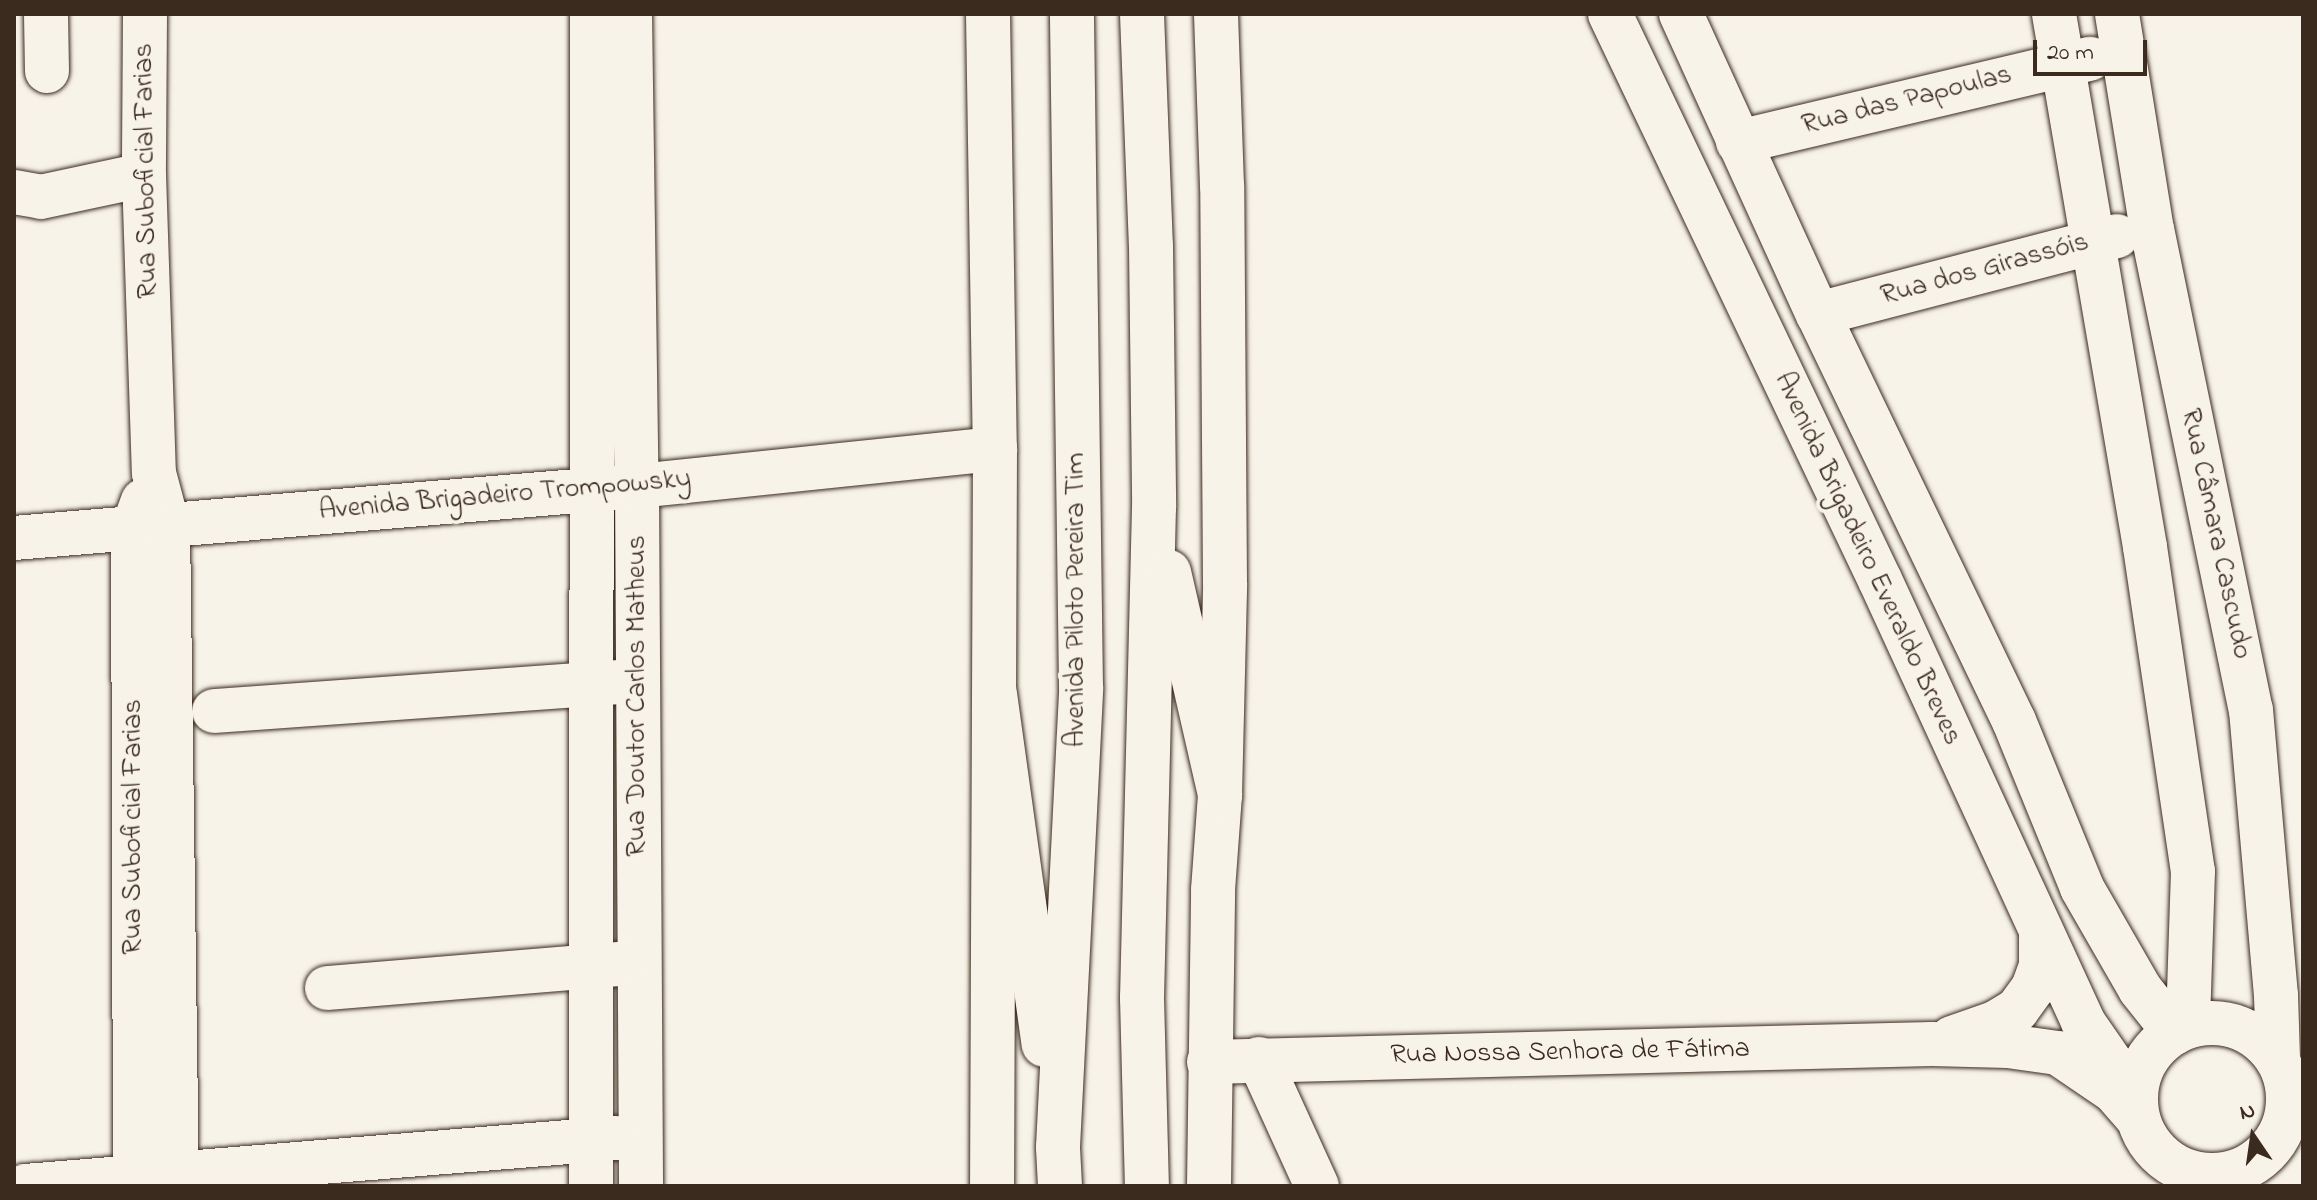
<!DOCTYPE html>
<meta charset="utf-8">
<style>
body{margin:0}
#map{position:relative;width:2317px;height:1200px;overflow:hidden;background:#f7f3e8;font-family:"Indie Flower",sans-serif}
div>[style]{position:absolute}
.roads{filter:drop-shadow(0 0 2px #3b2a1e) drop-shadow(0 0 2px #3b2a1e)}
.minor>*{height:44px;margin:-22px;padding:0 22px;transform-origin:22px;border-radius:22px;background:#f7f3e8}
.major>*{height:44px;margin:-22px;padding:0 22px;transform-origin:22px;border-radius:22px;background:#f7f3e8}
.major>.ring{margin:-22px;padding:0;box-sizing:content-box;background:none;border:44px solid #f7f3e8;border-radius:50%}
.highway>*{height:44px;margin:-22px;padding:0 22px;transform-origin:22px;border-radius:22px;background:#f7f3e8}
span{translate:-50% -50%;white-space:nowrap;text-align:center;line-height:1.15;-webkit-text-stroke:8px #f7f3e8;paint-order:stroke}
.street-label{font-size:28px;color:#3b2a1e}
.frame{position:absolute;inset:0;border:16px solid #3b2a1e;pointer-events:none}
.north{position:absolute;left:2213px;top:1096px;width:80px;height:80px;-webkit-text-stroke:6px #f7f3e8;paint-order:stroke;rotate:347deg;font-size:22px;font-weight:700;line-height:32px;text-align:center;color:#3b2a1e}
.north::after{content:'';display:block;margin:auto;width:28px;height:36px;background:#3b2a1e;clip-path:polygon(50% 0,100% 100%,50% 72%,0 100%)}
.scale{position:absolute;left:2033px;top:40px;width:114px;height:36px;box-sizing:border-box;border:4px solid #3b2a1e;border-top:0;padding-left:10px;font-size:24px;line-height:28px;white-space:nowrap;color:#3b2a1e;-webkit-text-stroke:6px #f7f3e8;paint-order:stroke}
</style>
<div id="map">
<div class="roads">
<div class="minor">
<div style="left:46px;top:14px;width:57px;rotate:89deg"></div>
<div style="left:145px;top:14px;width:161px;rotate:90.4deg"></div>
<div style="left:144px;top:175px;width:298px;rotate:88.1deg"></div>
<div style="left:154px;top:473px;width:55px;rotate:75.2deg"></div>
<div style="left:168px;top:526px;width:660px;rotate:89.22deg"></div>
<div style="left:630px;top:14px;width:472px;rotate:89.2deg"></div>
<div style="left:637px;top:486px;width:700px;rotate:89.67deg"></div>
<div style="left:2054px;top:14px;width:541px;rotate:80.31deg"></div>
<div style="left:2145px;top:547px;width:328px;rotate:81.6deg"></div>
<div style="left:2193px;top:871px;width:154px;rotate:91.9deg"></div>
<div style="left:2117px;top:14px;width:218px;rotate:80.8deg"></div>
<div style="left:2152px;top:229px;width:491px;rotate:78.4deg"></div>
<div style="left:2251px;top:710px;width:286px;rotate:85deg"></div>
<div style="left:2276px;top:995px;width:64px;rotate:88.2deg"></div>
<div style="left:1738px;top:142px;width:362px;rotate:-13.3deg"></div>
<div style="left:14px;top:192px;width:27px;rotate:10deg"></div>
<div style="left:41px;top:197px;width:105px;rotate:-12.1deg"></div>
<div style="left:1818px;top:314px;width:309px;rotate:-14.6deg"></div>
<div style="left:14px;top:538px;width:625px;rotate:-4.77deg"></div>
<div style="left:637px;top:486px;width:360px;rotate:-5.9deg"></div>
<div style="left:214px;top:711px;width:409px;rotate:-4.1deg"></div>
<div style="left:327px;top:988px;width:295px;rotate:-4.7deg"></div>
<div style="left:1952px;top:1038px;width:46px;rotate:-19.2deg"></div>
<div style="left:1995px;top:1023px;width:26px;rotate:-31deg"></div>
<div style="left:2017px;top:1010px;width:27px;rotate:-54deg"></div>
<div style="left:2033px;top:988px;width:23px;rotate:-70deg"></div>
<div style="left:2041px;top:966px;width:31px;rotate:-90deg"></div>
<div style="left:1259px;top:1059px;width:140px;rotate:65.5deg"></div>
<div style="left:1209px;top:1062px;width:723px;rotate:-1.43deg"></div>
<div style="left:1932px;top:1044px;width:76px;rotate:1.5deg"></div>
<div style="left:2008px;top:1046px;width:50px;rotate:8deg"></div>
<div style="left:2058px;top:1053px;width:68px;rotate:34.2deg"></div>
<div style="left:2114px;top:1091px;width:33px;rotate:49deg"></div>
<div style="left:25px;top:1186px;width:595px;rotate:-4.63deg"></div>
<div style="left:135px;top:1186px;width:658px;rotate:-90.17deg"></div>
<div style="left:133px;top:528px;width:29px;rotate:-70deg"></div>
<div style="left:591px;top:1186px;width:1172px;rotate:-89.95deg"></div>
</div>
<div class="major">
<div style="left:988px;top:14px;width:435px;rotate:89.1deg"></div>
<div style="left:995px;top:449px;width:737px;rotate:90.23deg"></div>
<div style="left:1610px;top:14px;width:627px;rotate:64.5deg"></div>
<div style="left:1880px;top:580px;width:486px;rotate:65.3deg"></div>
<div style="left:2083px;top:1022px;width:91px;rotate:55.3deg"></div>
<div style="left:1681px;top:14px;width:330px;rotate:65.5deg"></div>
<div style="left:1818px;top:314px;width:452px;rotate:64.3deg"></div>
<div style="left:2014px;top:721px;width:180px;rotate:67.8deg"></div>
<div style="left:2082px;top:888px;width:116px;rotate:60.1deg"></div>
<div style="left:2140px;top:989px;width:56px;rotate:51.5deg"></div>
<div class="ring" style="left:2136px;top:1023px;width:108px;height:108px"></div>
<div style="left:1209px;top:1186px;width:296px;rotate:-89.2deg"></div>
<div style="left:1213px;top:890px;width:95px;rotate:-85.8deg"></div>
<div style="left:1220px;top:795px;width:212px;rotate:-88.6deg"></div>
<div style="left:1225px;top:583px;width:397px;rotate:-90.4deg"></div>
<div style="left:1222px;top:186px;width:172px;rotate:-92deg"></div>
</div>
<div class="highway">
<div style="left:1142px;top:14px;width:232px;rotate:87.8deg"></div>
<div style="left:1151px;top:246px;width:261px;rotate:89.3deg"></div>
<div style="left:1154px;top:507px;width:491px;rotate:91.4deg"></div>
<div style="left:1142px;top:998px;width:188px;rotate:88.5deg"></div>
<div style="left:1169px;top:572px;width:229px;rotate:77.1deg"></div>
<div style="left:995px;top:694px;width:354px;rotate:82.1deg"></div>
<div style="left:1060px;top:1186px;width:39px;rotate:-93deg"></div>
<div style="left:1058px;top:1147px;width:460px;rotate:-87.1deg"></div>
<div style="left:1081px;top:688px;width:674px;rotate:-90.77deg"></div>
</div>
</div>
<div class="street-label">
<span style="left:1907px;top:101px;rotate:-14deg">Rua das Papoulas</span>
<span style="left:147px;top:171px;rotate:-91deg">Rua Suboficial Farias</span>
<span style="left:1985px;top:270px;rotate:-15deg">Rua dos Girassóis</span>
<span style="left:505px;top:496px;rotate:-5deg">Avenida Brigadeiro Trompowsky</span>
<span style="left:2215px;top:534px;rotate:78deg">Rua Câmara Cascudo</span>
<span style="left:1867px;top:559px;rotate:65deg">Avenida Brigadeiro Everaldo Breves</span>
<span style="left:1077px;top:600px;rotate:-90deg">Avenida Piloto Pereira Tim</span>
<span style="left:638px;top:696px;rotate:-90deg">Rua Doutor Carlos Matheus</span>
<span style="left:134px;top:827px;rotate:-90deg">Rua Suboficial Farias</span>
<span style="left:1570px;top:1053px;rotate:-1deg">Rua Nossa Senhora de Fátima</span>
</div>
<div class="frame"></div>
<div class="north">N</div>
<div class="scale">20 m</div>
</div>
